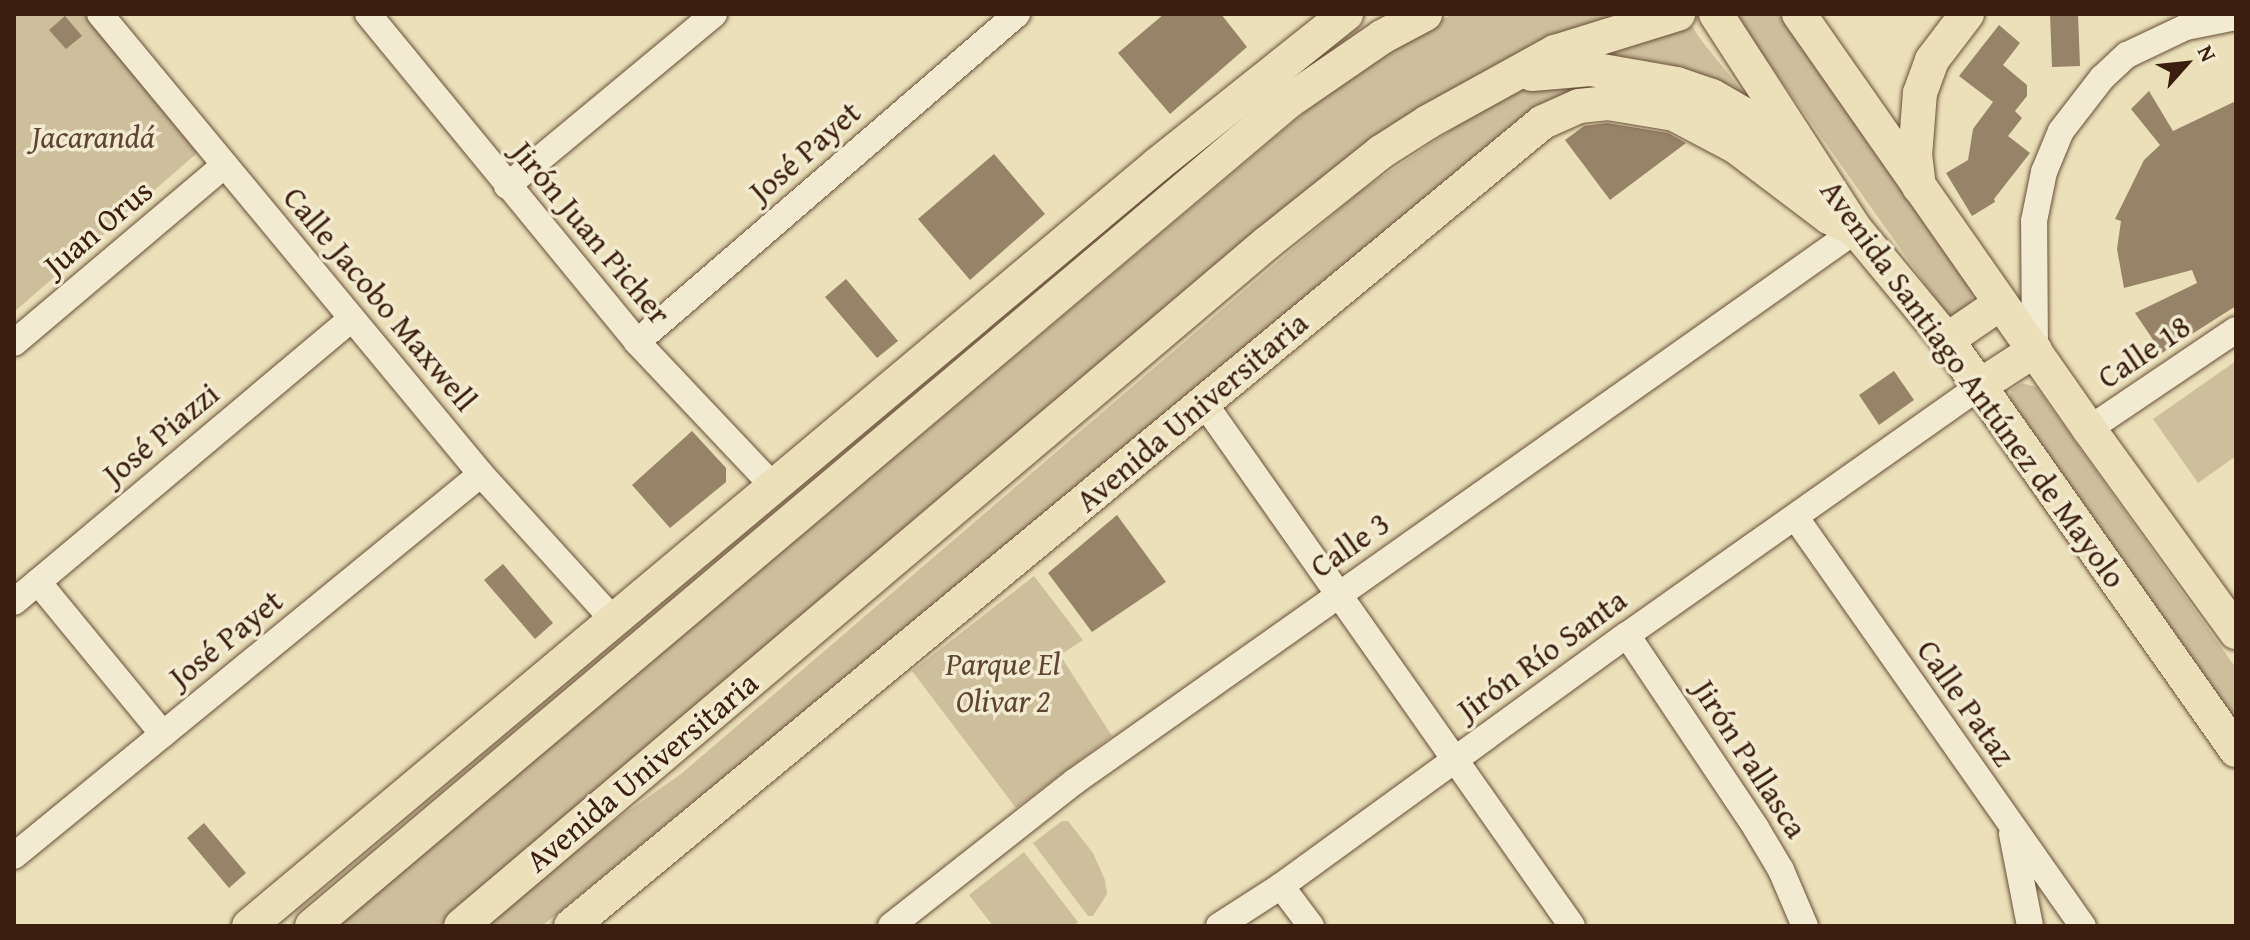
<!DOCTYPE html>
<meta charset="utf-8">
<style>
body{margin:0}
#map{position:relative;width:2250px;height:940px;overflow:hidden;background:#ebe0b9;font-family:"Gentium Book Plus",serif}
div>[style]{position:absolute}
.green>*{inset:0;background:#cdbf9c}
.building>*{inset:0;background:#978367}
.roads{filter:drop-shadow(0 0 2px #684e39) drop-shadow(0 0 2px #684e39)}
.minor>*{height:26px;margin:-13px;padding:0 13px;transform-origin:13px;border-radius:13px;background:#f2ebd2}
.major>*{height:34px;margin:-17px;padding:0 17px;transform-origin:17px;border-radius:17px;background:#ebe0b9}
span{translate:-50% -50%;white-space:nowrap;text-align:center;line-height:1.15;-webkit-text-stroke:7px #f2ebd2;paint-order:stroke}
.park-label{font-size:32px;color:#604632;font-style:italic}
.street-label{font-size:32px;color:#3c1e0e}
.frame{position:absolute;inset:0;border:16px solid #3c1e0e;pointer-events:none}
.north{position:absolute;left:2146px;top:24px;width:80px;height:80px;-webkit-text-stroke:6px #f2ebd2;paint-order:stroke;rotate:63deg;font-size:22px;font-weight:700;line-height:32px;text-align:center;color:#3c1e0e}
.north::after{content:'';display:block;margin:auto;width:28px;height:36px;background:#3c1e0e;clip-path:polygon(50% 0,100% 100%,50% 72%,0 100%)}
</style>
<div id="map">
<div class="green">
<div style="clip-path:polygon(14px 14px,92px 14px,204px 147px,14px 312px)"></div>
<div style="clip-path:polygon(1453px 14px,1619px 14px,1520px 53px,1409px 114px,439px 926px,337px 926px,1304px 113px,1382px 51px)"></div>
<div style="clip-path:polygon(1734px 14px,1779px 14px,1973px 292px,1972px 302px,1964px 311px,1948px 316px)"></div>
<div style="clip-path:polygon(1692px 26px,1701px 40px,1768px 123px,1735px 97px,1669px 64px,1592px 56px)"></div>
<div style="clip-path:polygon(1622px 83px,1501px 139px,542px 926px,486px 926px,594px 835px,681px 774px,1358px 193px,1482px 109px,1527px 86px)"></div>
<div style="clip-path:polygon(2236px 361px,2236px 456px,2198px 483px,2153px 419px)"></div>
<div style="clip-path:polygon(2022px 383px,2036px 387px,2236px 668px,2236px 722px,2009px 403px,2011px 390px)"></div>
<div style="clip-path:polygon(1034px 576px,1083px 640px,1060px 655px,1112px 736px,1016px 808px,912px 671px)"></div>
<div style="clip-path:polygon(1062px 821px,1068px 821px,1093px 853px,1105px 880px,1107px 894px,1093px 916px,1088px 916px,1033px 843px)"></div>
<div style="clip-path:polygon(1024px 852px,1078px 922px,1073px 926px,993px 926px,969px 895px)"></div>
</div>
<div class="building">
<div style="clip-path:polygon(1164px 14px,1221px 14px,1247px 47px,1170px 114px,1118px 53px)"></div>
<div style="clip-path:polygon(2050px 14px,2078px 14px,2080px 66px,2052px 67px)"></div>
<div style="clip-path:polygon(65px 16px,82px 36px,66px 49px,49px 30px)"></div>
<div style="clip-path:polygon(1999px 25px,2020px 43px,2003px 65px,2027px 85px,2027px 96px,2015px 111px,2022px 118px,2008px 136px,2030px 153px,1994px 199px,1995px 202px,1972px 216px,1946px 173px,1968px 160px,1973px 129px,1993px 102px,1959px 76px)"></div>
<div style="clip-path:polygon(2149px 91px,2173px 131px,2236px 101px,2236px 306px,2162px 353px,2135px 313px,2197px 283px,2192px 270px,2124px 288px,2117px 249px,2121px 221px,2115px 219px,2144px 160px,2160px 145px,2131px 109px)"></div>
<div style="clip-path:polygon(1607px 123px,1668px 133px,1686px 143px,1610px 200px,1565px 140px,1584px 126px)"></div>
<div style="clip-path:polygon(994px 154px,1045px 214px,970px 280px,918px 219px)"></div>
<div style="clip-path:polygon(846px 279px,898px 341px,877px 358px,825px 297px)"></div>
<div style="clip-path:polygon(1894px 371px,1914px 400px,1879px 425px,1859px 395px)"></div>
<div style="clip-path:polygon(692px 431px,726px 468px,726px 482px,670px 528px,632px 485px)"></div>
<div style="clip-path:polygon(1117px 515px,1166px 582px,1092px 632px,1048px 573px)"></div>
<div style="clip-path:polygon(503px 564px,553px 623px,535px 639px,484px 580px)"></div>
<div style="clip-path:polygon(204px 823px,246px 873px,229px 888px,187px 838px)"></div>
</div>
<div class="roads">
<div class="minor">
<div style="left:100px;top:14px;width:597px;rotate:50.37deg"></div>
<div style="left:481px;top:474px;width:200px;rotate:47.8deg"></div>
<div style="left:368px;top:14px;width:424px;rotate:50.6deg"></div>
<div style="left:637px;top:342px;width:198px;rotate:46.6deg"></div>
<div style="left:507px;top:186px;width:269px;rotate:-39.7deg"></div>
<div style="left:637px;top:342px;width:502px;rotate:-40.8deg"></div>
<div style="left:14px;top:343px;width:276px;rotate:-40.2deg"></div>
<div style="left:2035px;top:350px;width:129px;rotate:-90.4deg"></div>
<div style="left:2034px;top:221px;width:50px;rotate:-78.5deg"></div>
<div style="left:2044px;top:172px;width:44px;rotate:-67.5deg"></div>
<div style="left:2061px;top:131px;width:67px;rotate:-52.3deg"></div>
<div style="left:2102px;top:78px;width:34px;rotate:-43deg"></div>
<div style="left:2127px;top:55px;width:65px;rotate:-25.4deg"></div>
<div style="left:2186px;top:27px;width:51px;rotate:-11.3deg"></div>
<div style="left:1204px;top:403px;width:639px;rotate:54.87deg"></div>
<div style="left:2089px;top:429px;width:177px;rotate:-34deg"></div>
<div style="left:1796px;top:518px;width:499px;rotate:54.9deg"></div>
<div style="left:38px;top:582px;width:197px;rotate:50.6deg"></div>
<div style="left:14px;top:602px;width:441px;rotate:-40deg"></div>
<div style="left:1627px;top:635px;width:232px;rotate:56.2deg"></div>
<div style="left:1756px;top:828px;width:49px;rotate:59.2deg"></div>
<div style="left:1781px;top:870px;width:61px;rotate:66.8deg"></div>
<div style="left:2012px;top:834px;width:94px;rotate:78.9deg"></div>
<div style="left:14px;top:856px;width:603px;rotate:-39.28deg"></div>
<div style="left:1281px;top:886px;width:50px;rotate:53.1deg"></div>
<div style="left:891px;top:926px;width:233px;rotate:-38.2deg"></div>
<div style="left:1074px;top:782px;width:957px;rotate:-35.22deg"></div>
<div style="left:1219px;top:926px;width:74px;rotate:-32.8deg"></div>
<div style="left:1281px;top:886px;width:427px;rotate:-36deg"></div>
<div style="left:1627px;top:635px;width:430px;rotate:-35.2deg"></div>
</div>
<div class="major">
<div style="left:1716px;top:14px;width:257px;rotate:57.1deg"></div>
<div style="left:1856px;top:230px;width:143px;rotate:50.4deg"></div>
<div style="left:1947px;top:340px;width:502px;rotate:54.82deg"></div>
<div style="left:1799px;top:14px;width:506px;rotate:55.05deg"></div>
<div style="left:2089px;top:429px;width:251px;rotate:54.1deg"></div>
<div style="left:1532px;top:74px;width:59px;rotate:-4.8deg"></div>
<div style="left:1591px;top:69px;width:87px;rotate:9.9deg"></div>
<div style="left:1677px;top:84px;width:37px;rotate:19deg"></div>
<div style="left:1712px;top:96px;width:39px;rotate:30deg"></div>
<div style="left:1746px;top:116px;width:67px;rotate:39.6deg"></div>
<div style="left:1919px;top:187px;width:31px;rotate:-97deg"></div>
<div style="left:1915px;top:156px;width:63px;rotate:-85.5deg"></div>
<div style="left:1920px;top:93px;width:35px;rotate:-70deg"></div>
<div style="left:1932px;top:60px;width:58px;rotate:-52.7deg"></div>
<div style="left:1947px;top:340px;width:65px;rotate:-34.4deg"></div>
<div style="left:1978px;top:387px;width:68px;rotate:-33deg"></div>
<div style="left:249px;top:926px;width:1186px;rotate:-39.97deg"></div>
<div style="left:1158px;top:164px;width:241px;rotate:-38.6deg"></div>
<div style="left:312px;top:926px;width:1279px;rotate:-40.18deg"></div>
<div style="left:1289px;top:101px;width:113px;rotate:-34.5deg"></div>
<div style="left:1382px;top:37px;width:49px;rotate:-28.1deg"></div>
<div style="left:461px;top:926px;width:1056px;rotate:-40.28deg"></div>
<div style="left:1267px;top:243px;width:146px;rotate:-38.6deg"></div>
<div style="left:1381px;top:152px;width:56px;rotate:-32.6deg"></div>
<div style="left:1428px;top:122px;width:145px;rotate:-28.9deg"></div>
<div style="left:1555px;top:52px;width:129px;rotate:-17.2deg"></div>
<div style="left:571px;top:926px;width:1261px;rotate:-39.6deg"></div>
<div style="left:1543px;top:122px;width:39px;rotate:-24deg"></div>
<div style="left:1579px;top:106px;width:29px;rotate:-6deg"></div>
<div style="left:1608px;top:103px;width:67px;rotate:9.5deg"></div>
<div style="left:1674px;top:114px;width:69px;rotate:27.7deg"></div>
<div style="left:1735px;top:146px;width:118px;rotate:37.1deg"></div>
<div style="left:1829px;top:217px;width:30px;rotate:26deg"></div>
</div>
</div>
<div class="park-label">
<span style="left:93px;top:137px">Jacarandá</span>
<span style="left:1003px;top:683px">Parque El<br>Olivar 2</span>
</div>
<div class="street-label">
<span style="left:805px;top:152px;rotate:-41deg">José Payet</span>
<span style="left:98px;top:228px;rotate:-40deg">Juan Orus</span>
<span style="left:591px;top:233px;rotate:50deg">Jirón Juan Picher</span>
<span style="left:380px;top:299px;rotate:50deg">Calle Jacobo Maxwell</span>
<span style="left:2144px;top:352px;rotate:-34deg">Calle 18</span>
<span style="left:1973px;top:384px;rotate:54deg">Avenida Santiago Antúnez de Mayolo</span>
<span style="left:1192px;top:412px;rotate:-40deg">Avenida Universitaria</span>
<span style="left:161px;top:434px;rotate:-40deg">José Piazzi</span>
<span style="left:1350px;top:545px;rotate:-35deg">Calle 3</span>
<span style="left:226px;top:639px;rotate:-39deg">José Payet</span>
<span style="left:1542px;top:655px;rotate:-36deg">Jirón Río Santa</span>
<span style="left:1966px;top:703px;rotate:55deg">Calle Pataz</span>
<span style="left:1750px;top:759px;rotate:57deg">Jirón Pallasca</span>
<span style="left:642px;top:772px;rotate:-40deg">Avenida Universitaria</span>
</div>
<div class="frame"></div>
<div class="north">N</div>
</div>
